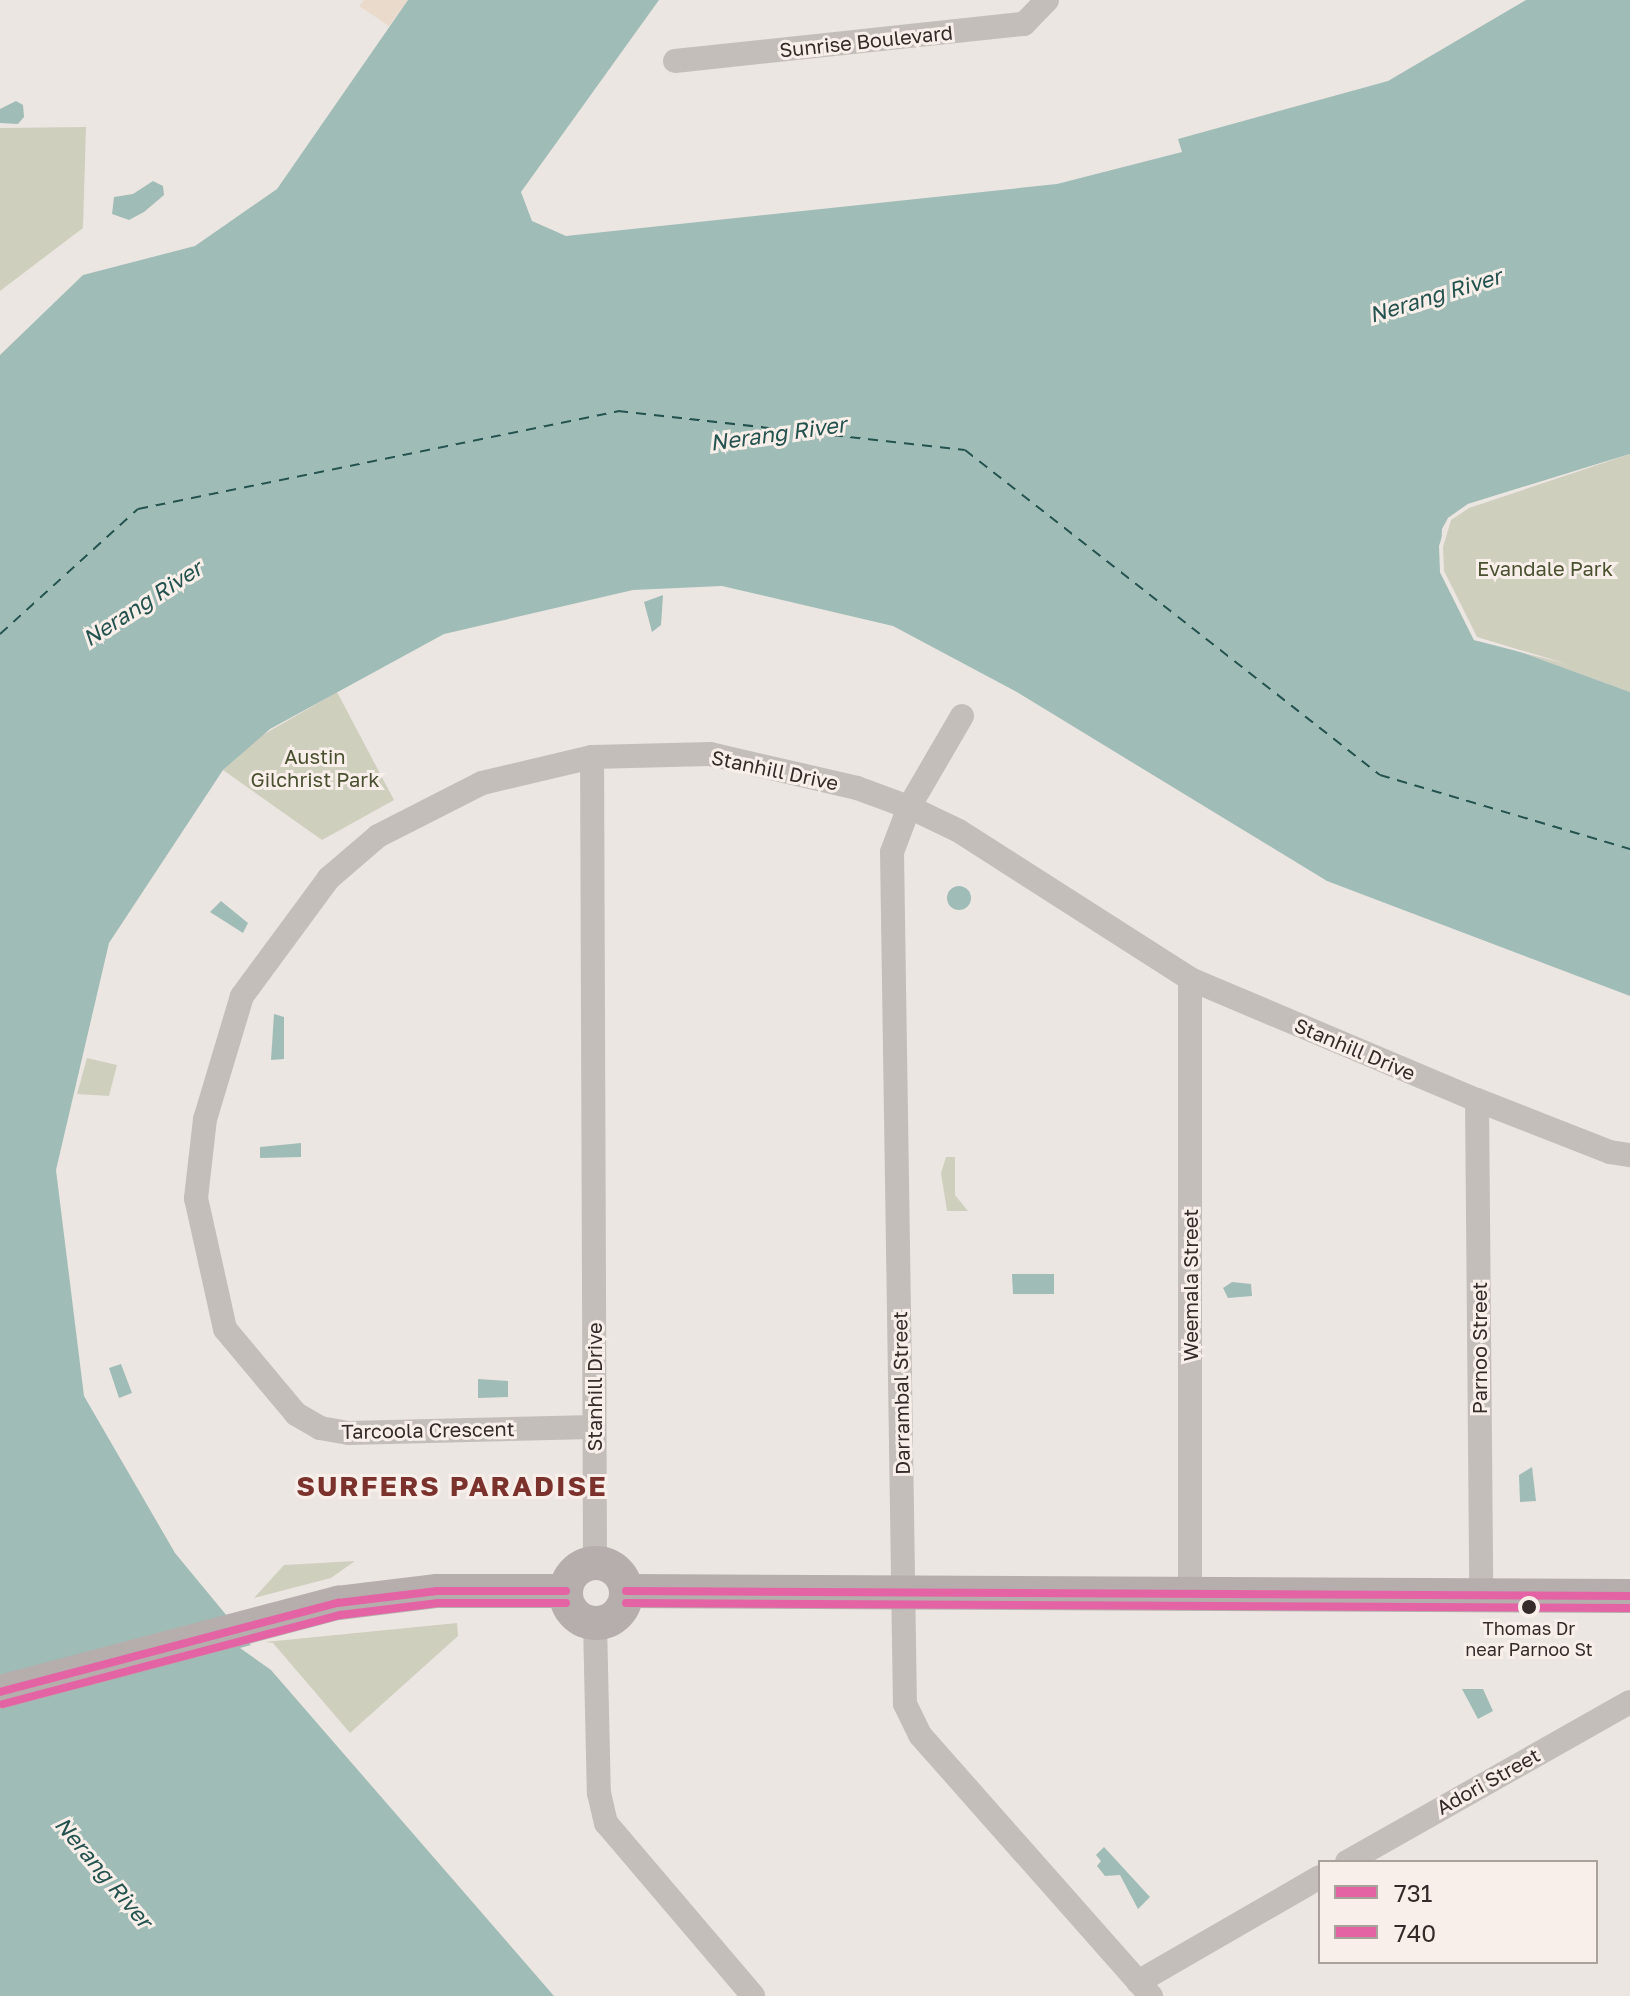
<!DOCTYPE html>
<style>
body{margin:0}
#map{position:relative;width:1630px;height:1996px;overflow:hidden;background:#ece6e2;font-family:"Golos Text",sans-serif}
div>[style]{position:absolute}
.green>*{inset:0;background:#cfcfbe}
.sand>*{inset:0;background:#e9dacb}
.water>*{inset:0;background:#a0bcb7}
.round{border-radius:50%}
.pier>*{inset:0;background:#ece6e2}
.ferry>*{height:2px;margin-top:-1px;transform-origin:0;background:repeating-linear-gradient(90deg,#24524e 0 10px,transparent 0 18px)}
.street>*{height:24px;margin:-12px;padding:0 12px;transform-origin:12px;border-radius:12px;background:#c4bebb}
.secondary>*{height:34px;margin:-17px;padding:0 17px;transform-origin:17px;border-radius:17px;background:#b5aeac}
.secondary>.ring{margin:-17px;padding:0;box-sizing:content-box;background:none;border:34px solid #b5aeac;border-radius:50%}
.bus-1>*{height:8px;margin:-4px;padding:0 4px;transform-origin:4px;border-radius:4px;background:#e463a4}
.bus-2>*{height:8px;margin:-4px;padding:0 4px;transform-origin:4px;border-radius:4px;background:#e463a4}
.dots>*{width:22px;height:22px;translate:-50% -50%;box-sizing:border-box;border:4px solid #f8efea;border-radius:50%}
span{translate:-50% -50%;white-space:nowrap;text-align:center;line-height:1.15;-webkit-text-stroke:6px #f8efea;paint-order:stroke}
.bus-label{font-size:18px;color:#352b2a}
.street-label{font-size:20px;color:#352b2a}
.park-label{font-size:20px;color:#4a5130}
.water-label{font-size:22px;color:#24524e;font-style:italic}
.district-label{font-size:28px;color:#7b322c;font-weight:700;letter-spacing:2px}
.legend{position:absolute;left:1318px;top:1860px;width:280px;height:104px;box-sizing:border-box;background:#f8efea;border:2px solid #aaa19d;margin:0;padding:10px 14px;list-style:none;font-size:24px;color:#352b2a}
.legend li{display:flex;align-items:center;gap:16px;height:40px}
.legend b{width:40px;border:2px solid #aaa19d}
</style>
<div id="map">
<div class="green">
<div style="clip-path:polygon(86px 127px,83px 228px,0 291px,0 128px)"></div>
<div style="clip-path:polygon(1630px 454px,1630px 692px,1499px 644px,1474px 640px,1440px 572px,1439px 546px,1448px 518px,1468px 504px)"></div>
<div style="clip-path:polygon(337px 692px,394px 800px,322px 840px,223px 770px,261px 736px)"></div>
<div style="clip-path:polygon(87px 1058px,117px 1065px,109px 1096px,77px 1094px)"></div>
<div style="clip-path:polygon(946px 1157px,955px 1157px,955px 1195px,968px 1211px,947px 1211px,941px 1173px)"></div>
<div style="clip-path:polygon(355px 1561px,331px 1578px,254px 1598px,284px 1565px)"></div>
<div style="clip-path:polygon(457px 1623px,458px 1636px,350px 1733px,273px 1643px,265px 1642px)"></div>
</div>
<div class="sand">
<div style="clip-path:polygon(364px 0,408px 0,389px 26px,359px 6px)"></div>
</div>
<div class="water">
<div style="clip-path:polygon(408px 0,659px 0,521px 192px,532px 221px,566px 236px,1057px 184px,1182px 152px,1178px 139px,1388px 81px,1526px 0,1630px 0,1630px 454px,1468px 504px,1448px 518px,1442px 529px,1440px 572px,1474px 640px,1499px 644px,1630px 692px,1630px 996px,1327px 881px,1015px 691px,893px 626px,722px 586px,633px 590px,444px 634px,270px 729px,223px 770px,109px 943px,56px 1170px,84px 1396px,175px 1553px,251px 1645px,240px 1648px,271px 1670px,554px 1996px,0 1996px,0 355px,83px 275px,195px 246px,277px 189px)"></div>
<div style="clip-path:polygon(16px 101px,23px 105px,24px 117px,18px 124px,0 123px,0 109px)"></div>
<div style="clip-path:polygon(153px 181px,163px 186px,164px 195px,144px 212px,129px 220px,112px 214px,114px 197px,133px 194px)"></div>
<div style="clip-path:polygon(663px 595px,661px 625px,652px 632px,644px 602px)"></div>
<div class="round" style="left:947px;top:886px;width:24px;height:24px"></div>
<div style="clip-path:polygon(221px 901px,248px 923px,243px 933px,210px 912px)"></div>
<div style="clip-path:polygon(274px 1014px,284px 1017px,284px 1059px,271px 1060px)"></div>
<div style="clip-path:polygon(301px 1143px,301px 1157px,260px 1158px,260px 1147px)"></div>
<div style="clip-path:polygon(1012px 1274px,1054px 1274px,1054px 1294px,1013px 1294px)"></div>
<div style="clip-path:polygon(1232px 1282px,1251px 1284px,1252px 1296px,1228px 1298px,1223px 1288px)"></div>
<div style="clip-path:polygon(121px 1364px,132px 1393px,119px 1398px,109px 1368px)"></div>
<div style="clip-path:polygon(478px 1379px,508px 1381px,508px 1397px,478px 1398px)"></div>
<div style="clip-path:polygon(1532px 1467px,1536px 1501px,1520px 1502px,1519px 1475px)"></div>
<div style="clip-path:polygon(1462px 1689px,1483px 1689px,1493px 1711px,1478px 1719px)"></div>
<div style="clip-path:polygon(1104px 1847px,1150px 1897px,1138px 1909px,1120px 1875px,1105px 1876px,1097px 1866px,1101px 1861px,1096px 1855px)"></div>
</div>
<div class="pier">
<div style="clip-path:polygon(1630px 454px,1469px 508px,1451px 520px,1443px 547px,1444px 571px,1477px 637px,1567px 664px,1474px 640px,1440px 572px,1439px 546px,1448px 518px,1468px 504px)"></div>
</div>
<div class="ferry">
<div style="left:0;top:634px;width:186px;rotate:-42.2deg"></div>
<div style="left:138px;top:509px;width:490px;rotate:-11.5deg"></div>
<div style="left:618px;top:411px;width:349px;rotate:6.4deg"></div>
<div style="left:965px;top:450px;width:527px;rotate:38.07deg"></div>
<div style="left:1380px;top:775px;width:261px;rotate:16.5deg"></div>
</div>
<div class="street">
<div style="left:675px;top:61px;width:351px;rotate:-6.1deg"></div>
<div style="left:1024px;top:24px;width:33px;rotate:-46deg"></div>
<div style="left:962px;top:716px;width:105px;rotate:120.2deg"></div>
<div style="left:909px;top:807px;width:48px;rotate:110.7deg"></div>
<div style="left:892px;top:852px;width:852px;rotate:89.13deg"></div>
<div style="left:905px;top:1704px;width:34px;rotate:64deg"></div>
<div style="left:920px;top:1735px;width:349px;rotate:48.5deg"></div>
<div style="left:592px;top:757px;width:113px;rotate:166.7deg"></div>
<div style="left:482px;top:783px;width:117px;rotate:153deg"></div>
<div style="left:378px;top:836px;width:65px;rotate:139.4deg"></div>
<div style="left:329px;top:878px;width:147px;rotate:126.4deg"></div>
<div style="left:242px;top:996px;width:128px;rotate:106.7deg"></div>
<div style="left:205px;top:1119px;width:80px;rotate:96.5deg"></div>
<div style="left:196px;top:1198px;width:134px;rotate:77.5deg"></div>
<div style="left:225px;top:1329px;width:111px;rotate:50.1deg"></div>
<div style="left:296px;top:1414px;width:28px;rotate:30deg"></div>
<div style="left:320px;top:1428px;width:29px;rotate:10deg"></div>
<div style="left:349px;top:1433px;width:245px;rotate:-1.4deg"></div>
<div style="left:1190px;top:979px;width:613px;rotate:90deg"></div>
<div style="left:1477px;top:1100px;width:496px;rotate:89.5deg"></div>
<div style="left:595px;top:1563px;width:806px;rotate:-90.21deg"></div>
<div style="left:592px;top:757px;width:118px;rotate:-1.5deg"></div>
<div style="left:710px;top:754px;width:151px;rotate:13deg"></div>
<div style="left:857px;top:788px;width:55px;rotate:20.1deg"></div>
<div style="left:909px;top:807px;width:55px;rotate:25.6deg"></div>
<div style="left:959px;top:831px;width:274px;rotate:32.6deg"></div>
<div style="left:1190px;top:979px;width:311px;rotate:22.9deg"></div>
<div style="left:1477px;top:1100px;width:143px;rotate:21.4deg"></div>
<div style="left:1610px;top:1152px;width:20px;rotate:9deg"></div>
<div style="left:595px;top:1623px;width:170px;rotate:88.7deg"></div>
<div style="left:599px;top:1793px;width:31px;rotate:77deg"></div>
<div style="left:606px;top:1823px;width:227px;rotate:49.6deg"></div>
<div style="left:1347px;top:1862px;width:325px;rotate:-29.5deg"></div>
<div style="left:1138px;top:1982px;width:210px;rotate:-30deg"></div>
</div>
<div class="secondary">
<div class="ring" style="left:566px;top:1563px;width:26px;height:26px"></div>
<div style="left:626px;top:1591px;width:1004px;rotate:0.29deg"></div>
<div style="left:0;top:1692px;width:350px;rotate:-14.8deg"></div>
<div style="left:338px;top:1603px;width:100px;rotate:-6.9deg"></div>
<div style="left:437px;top:1591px;width:129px"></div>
</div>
<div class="bus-1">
<div style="left:626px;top:1591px;width:1004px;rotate:0.29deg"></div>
<div style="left:0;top:1692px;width:350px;rotate:-14.8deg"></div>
<div style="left:338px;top:1603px;width:100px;rotate:-6.9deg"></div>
<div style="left:437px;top:1591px;width:129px"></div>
</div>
<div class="bus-2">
<div style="left:626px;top:1603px;width:1004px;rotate:0.29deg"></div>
<div style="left:3px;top:1704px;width:349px;rotate:-14.8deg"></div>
<div style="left:340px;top:1615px;width:99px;rotate:-7deg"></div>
<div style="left:438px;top:1603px;width:128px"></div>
</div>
<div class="dots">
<div style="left:1529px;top:1607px;background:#352b2a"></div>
</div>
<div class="bus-label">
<span style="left:1529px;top:1639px">Thomas Dr<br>near Parnoo St</span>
</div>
<div class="street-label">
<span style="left:866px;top:41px;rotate:-6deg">Sunrise Boulevard</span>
<span style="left:775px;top:770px;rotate:12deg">Stanhill Drive</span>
<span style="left:1355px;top:1049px;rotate:23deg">Stanhill Drive</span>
<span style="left:1190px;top:1285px;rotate:-90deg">Weemala Street</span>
<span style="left:1479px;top:1348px;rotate:-90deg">Parnoo Street</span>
<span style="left:594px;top:1387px;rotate:-90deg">Stanhill Drive</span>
<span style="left:901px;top:1393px;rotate:-91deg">Darrambal Street</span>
<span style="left:428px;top:1430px;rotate:-1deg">Tarcoola Crescent</span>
<span style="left:1488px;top:1781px;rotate:-29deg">Adori Street</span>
</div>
<div class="park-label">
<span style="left:1545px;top:568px">Evandale Park</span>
<span style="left:315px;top:768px">Austin<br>Gilchrist Park</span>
</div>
<div class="water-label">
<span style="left:1435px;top:295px;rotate:-17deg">Nerang River</span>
<span style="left:778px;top:433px;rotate:-8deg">Nerang River</span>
<span style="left:142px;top:603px;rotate:-33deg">Nerang River</span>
<span style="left:104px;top:1872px;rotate:50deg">Nerang River</span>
</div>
<div class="district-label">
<span style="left:452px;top:1486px">SURFERS PARADISE</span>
</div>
<ul class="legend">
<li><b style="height:10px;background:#e463a4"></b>731</li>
<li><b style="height:10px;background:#e463a4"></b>740</li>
</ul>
</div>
